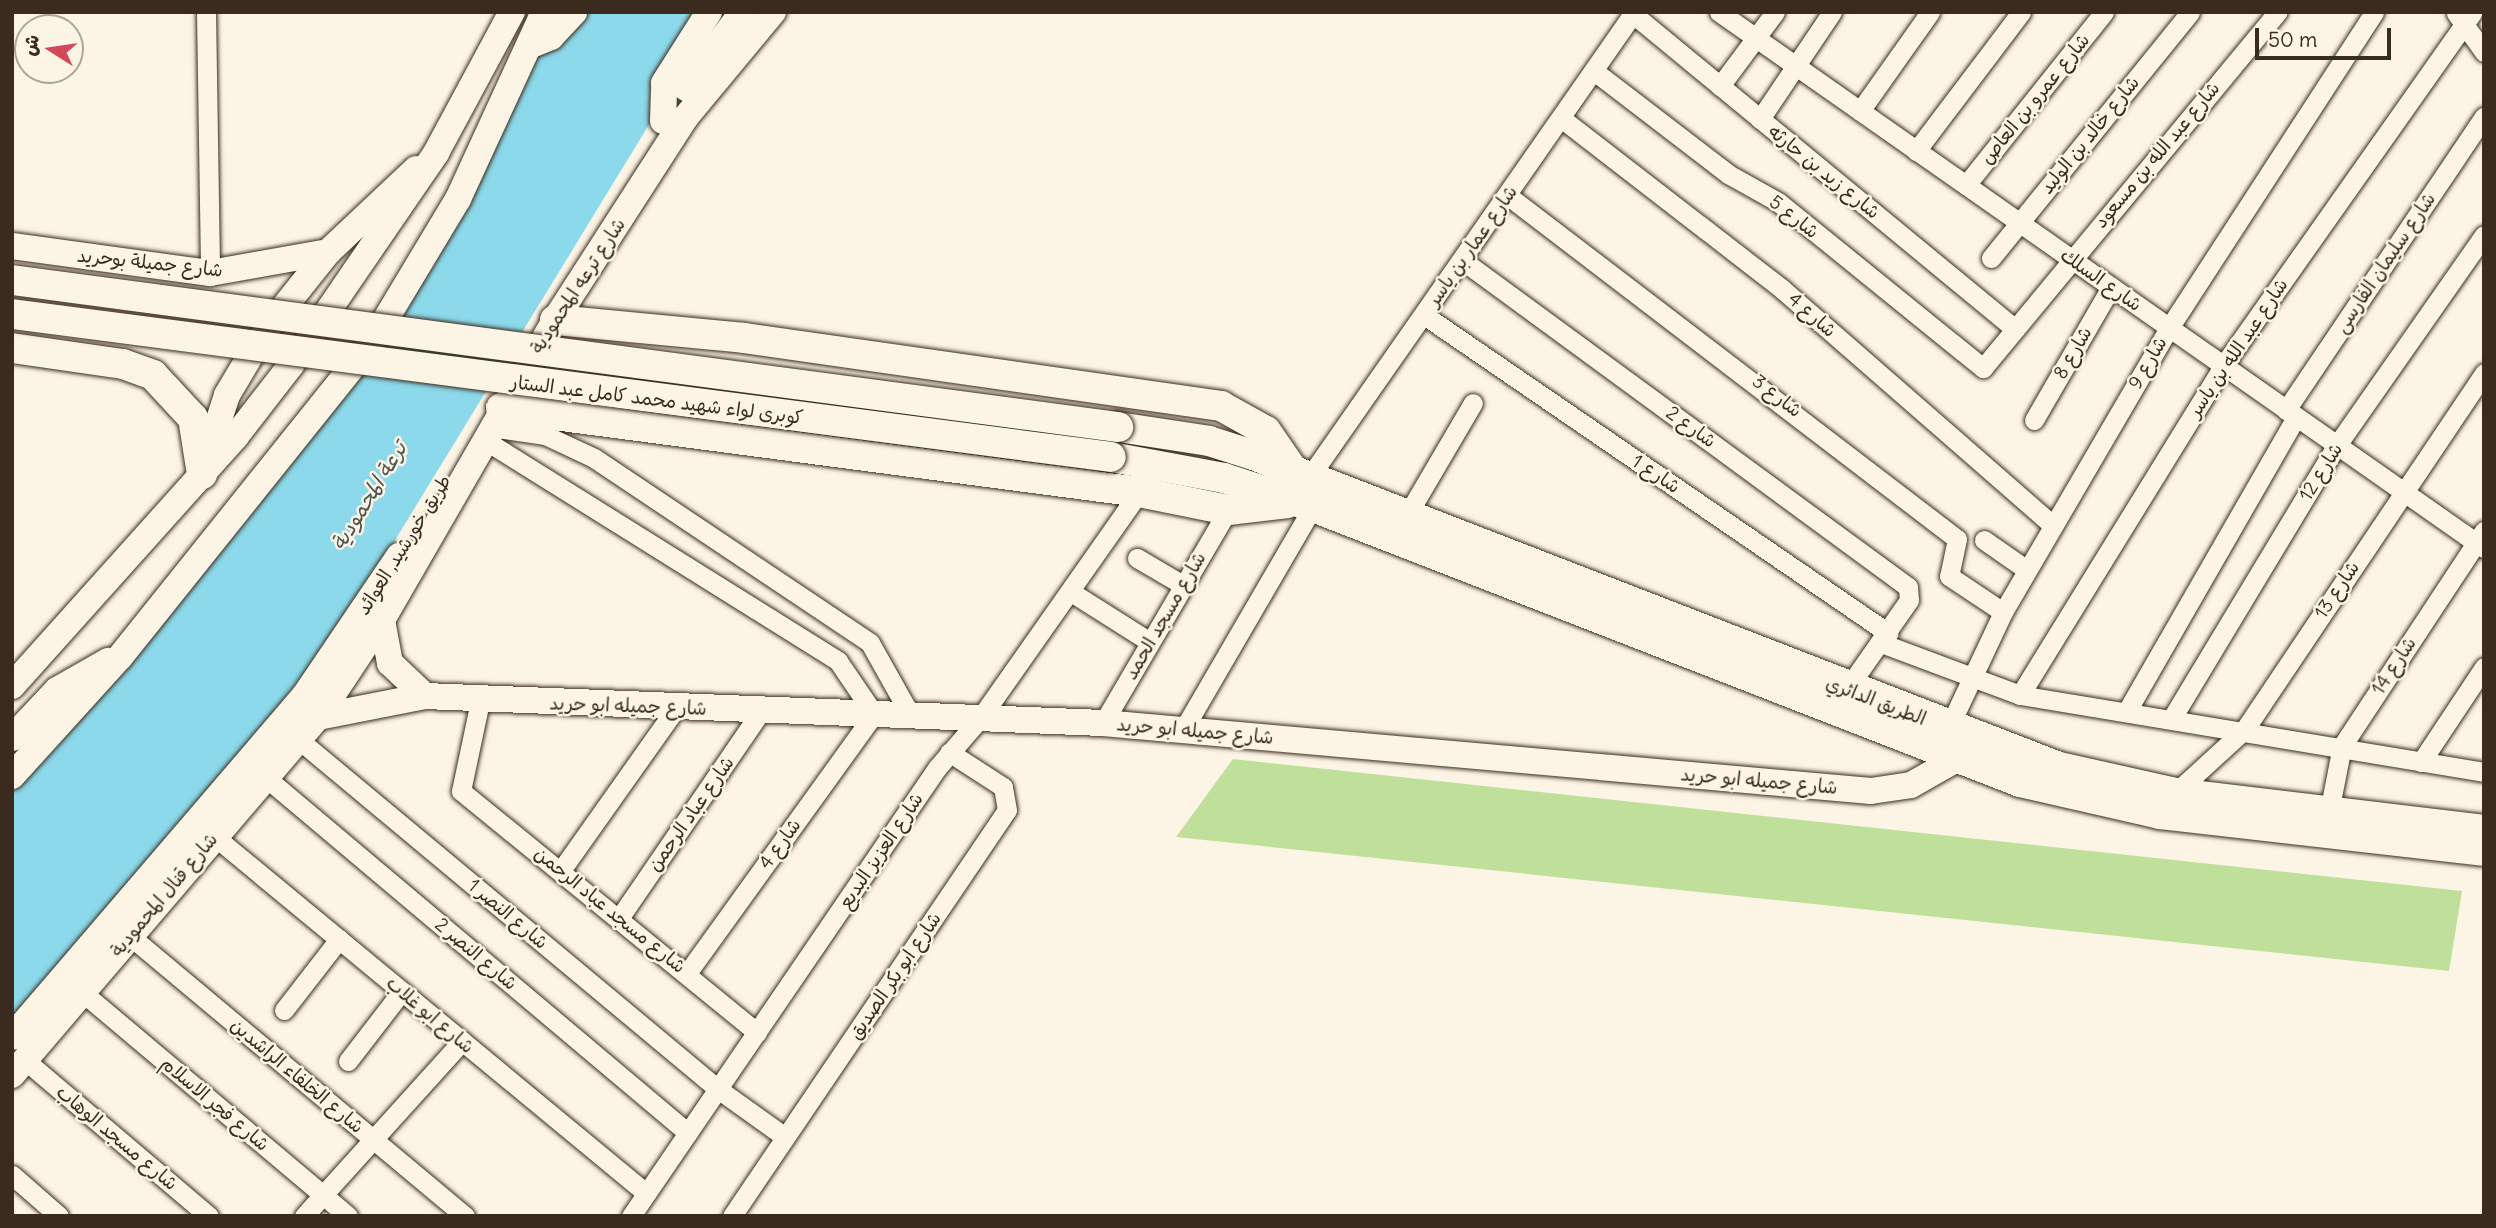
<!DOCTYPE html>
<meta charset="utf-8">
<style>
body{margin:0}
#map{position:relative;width:2496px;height:1228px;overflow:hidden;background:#fcf5e5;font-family:Delius,"Playpen Sans Arabic",sans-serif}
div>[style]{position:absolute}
.green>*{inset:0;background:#bee09a}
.water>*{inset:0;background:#8bd9ea}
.roads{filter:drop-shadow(0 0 2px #3b2a1e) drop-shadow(0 0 2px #3b2a1e)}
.street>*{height:19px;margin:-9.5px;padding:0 9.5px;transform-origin:9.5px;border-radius:9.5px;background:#fcf5e5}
.secondary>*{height:26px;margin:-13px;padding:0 13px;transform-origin:13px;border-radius:13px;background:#fcf5e5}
.primary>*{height:30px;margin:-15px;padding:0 15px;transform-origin:15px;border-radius:15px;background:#fcf5e5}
.bridges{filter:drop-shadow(0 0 2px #3b2a1e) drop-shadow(0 0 2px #3b2a1e)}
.primary-bridge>*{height:30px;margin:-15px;padding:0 15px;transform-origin:15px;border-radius:15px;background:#fcf5e5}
span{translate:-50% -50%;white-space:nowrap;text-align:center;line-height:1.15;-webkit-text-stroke:5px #fcf5e5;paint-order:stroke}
.street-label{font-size:19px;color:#3b2a1e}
.water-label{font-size:21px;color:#4f5651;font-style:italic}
.frame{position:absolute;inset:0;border:14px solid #3b2a1e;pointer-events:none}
.north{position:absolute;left:14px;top:14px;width:70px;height:70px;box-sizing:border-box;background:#fcf5e5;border:2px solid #afa495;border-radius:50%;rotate:282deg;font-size:19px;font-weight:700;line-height:28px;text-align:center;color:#3b2a1e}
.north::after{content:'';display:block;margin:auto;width:24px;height:32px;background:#d1495b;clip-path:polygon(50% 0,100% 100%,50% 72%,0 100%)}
.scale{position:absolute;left:2255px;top:28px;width:136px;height:32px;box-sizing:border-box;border:4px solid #3b2a1e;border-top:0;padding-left:9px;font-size:21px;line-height:24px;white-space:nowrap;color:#3b2a1e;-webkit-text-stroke:5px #fcf5e5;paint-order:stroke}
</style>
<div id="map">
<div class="green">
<div style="clip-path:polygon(1233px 759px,2462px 891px,2449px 971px,1176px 837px)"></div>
</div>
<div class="water">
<div style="clip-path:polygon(584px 12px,694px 12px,650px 84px,650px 123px,353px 609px,274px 713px,12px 1017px,12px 793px,350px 390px,536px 56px)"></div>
</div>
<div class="roads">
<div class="street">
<div style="left:206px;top:12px;width:261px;rotate:89.1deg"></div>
<div style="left:1719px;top:12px;width:934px;rotate:35.02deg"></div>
<div style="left:2456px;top:13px;width:48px;rotate:54.3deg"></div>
<div style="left:1633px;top:14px;width:495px;rotate:39.5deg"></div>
<div style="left:1594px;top:71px;width:169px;rotate:37.5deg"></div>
<div style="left:1728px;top:174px;width:57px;rotate:29.2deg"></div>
<div style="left:1778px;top:202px;width:264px;rotate:39deg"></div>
<div style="left:1983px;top:368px;width:462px;rotate:-50.4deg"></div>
<div style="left:1720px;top:86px;width:92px;rotate:-53.4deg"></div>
<div style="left:1860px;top:111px;width:121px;rotate:-54.7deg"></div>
<div style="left:1561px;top:118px;width:279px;rotate:37.7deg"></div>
<div style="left:1782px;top:289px;width:359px;rotate:41.1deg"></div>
<div style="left:1760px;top:119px;width:129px;rotate:-56.1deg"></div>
<div style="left:1916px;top:151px;width:174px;rotate:-52.9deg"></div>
<div style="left:1966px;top:185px;width:221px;rotate:-51.4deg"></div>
<div style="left:1507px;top:195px;width:566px;rotate:37.4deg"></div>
<div style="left:1957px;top:539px;width:38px;rotate:102deg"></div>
<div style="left:1949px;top:576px;width:65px;rotate:33.7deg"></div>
<div style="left:1991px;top:258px;width:316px;rotate:-51deg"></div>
<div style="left:1462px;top:260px;width:553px;rotate:36.25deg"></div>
<div style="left:1908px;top:587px;width:13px;rotate:86deg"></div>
<div style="left:1909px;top:600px;width:108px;rotate:124.9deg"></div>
<div style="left:1424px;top:315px;width:563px;rotate:34.42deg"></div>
<div style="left:2286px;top:410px;width:354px;rotate:-56deg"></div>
<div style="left:2034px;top:420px;width:154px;rotate:-59.9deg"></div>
<div style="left:491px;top:427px;width:55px;rotate:8.4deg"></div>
<div style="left:545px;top:435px;width:54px;rotate:25.1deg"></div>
<div style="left:594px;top:458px;width:332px;rotate:33.8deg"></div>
<div style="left:870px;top:643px;width:84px;rotate:60.7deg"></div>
<div style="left:483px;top:439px;width:419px;rotate:32deg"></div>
<div style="left:838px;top:661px;width:64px;rotate:55.8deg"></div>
<div style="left:874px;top:714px;width:319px;rotate:125.8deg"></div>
<div style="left:1308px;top:479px;width:570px;rotate:-55.08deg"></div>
<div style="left:1406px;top:517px;width:132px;rotate:-59.6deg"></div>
<div style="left:1984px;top:540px;width:52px;rotate:34.9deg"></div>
<div style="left:1137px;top:558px;width:53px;rotate:30.4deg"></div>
<div style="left:1071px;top:592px;width:93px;rotate:32.3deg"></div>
<div style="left:1881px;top:643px;width:148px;rotate:20.5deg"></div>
<div style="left:2020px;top:695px;width:470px;rotate:9.4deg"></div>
<div style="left:2020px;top:695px;width:387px;rotate:-58.3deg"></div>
<div style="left:2223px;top:366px;width:433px;rotate:-54.8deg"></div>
<div style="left:480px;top:701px;width:92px;rotate:101.9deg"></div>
<div style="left:461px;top:791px;width:382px;rotate:39.2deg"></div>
<div style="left:2127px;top:711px;width:339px;rotate:-60.1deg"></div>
<div style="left:2172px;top:718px;width:319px;rotate:-58.9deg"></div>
<div style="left:2337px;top:445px;width:256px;rotate:-55deg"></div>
<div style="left:1103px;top:723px;width:247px;rotate:-59.6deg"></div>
<div style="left:1948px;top:729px;width:129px;rotate:-64.8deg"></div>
<div style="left:2003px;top:612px;width:329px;rotate:-59.7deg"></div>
<div style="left:2169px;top:328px;width:377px;rotate:-57deg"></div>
<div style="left:1183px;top:730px;width:258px;rotate:-59.8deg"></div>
<div style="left:298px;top:739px;width:547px;rotate:39.81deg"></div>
<div style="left:718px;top:1089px;width:82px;rotate:35.6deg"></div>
<div style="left:2421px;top:762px;width:114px;rotate:-56.4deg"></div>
<div style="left:264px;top:776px;width:554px;rotate:40.1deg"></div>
<div style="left:2175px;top:793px;width:95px;rotate:-42.4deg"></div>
<div style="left:2245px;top:729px;width:429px;rotate:-56.1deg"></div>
<div style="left:2329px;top:812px;width:67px;rotate:-78.9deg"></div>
<div style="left:2342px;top:746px;width:258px;rotate:-56.6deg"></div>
<div style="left:214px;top:836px;width:560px;rotate:39.57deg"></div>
<div style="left:562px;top:869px;width:197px;rotate:-54.7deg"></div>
<div style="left:620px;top:917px;width:251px;rotate:-55.6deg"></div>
<div style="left:130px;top:936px;width:437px;rotate:39.9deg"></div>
<div style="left:82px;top:992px;width:348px;rotate:40.1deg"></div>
<div style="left:284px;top:1010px;width:90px;rotate:-52.2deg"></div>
<div style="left:26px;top:1061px;width:240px;rotate:40.3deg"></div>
<div style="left:348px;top:1061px;width:88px;rotate:-52.4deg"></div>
<div style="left:12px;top:1175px;width:62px;rotate:41.1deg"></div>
<div style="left:304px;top:1216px;width:236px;rotate:-47.9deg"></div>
<div style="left:631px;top:1216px;width:543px;rotate:-55.67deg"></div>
<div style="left:937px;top:768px;width:67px;rotate:-49.2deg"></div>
<div style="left:981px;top:717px;width:275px;rotate:-54.9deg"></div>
<div style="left:732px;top:1216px;width:490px;rotate:-55.9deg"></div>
<div style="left:1007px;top:810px;width:23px;rotate:-100deg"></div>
<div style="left:1003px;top:787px;width:64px;rotate:-147.1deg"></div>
</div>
<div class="secondary">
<div style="left:529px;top:46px;width:24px;rotate:-22deg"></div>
<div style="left:551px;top:37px;width:34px;rotate:-47deg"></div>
<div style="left:686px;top:88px;width:94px;rotate:-53.6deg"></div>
<div style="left:663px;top:121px;width:38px;rotate:-88deg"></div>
<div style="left:664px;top:83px;width:84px;rotate:-57.6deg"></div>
<div style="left:12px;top:246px;width:200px;rotate:7.8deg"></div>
<div style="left:210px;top:273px;width:120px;rotate:-10.1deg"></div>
<div style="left:203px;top:469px;width:78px;rotate:-72deg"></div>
<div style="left:227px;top:395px;width:74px;rotate:-59.3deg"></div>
<div style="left:265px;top:331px;width:101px;rotate:-51.4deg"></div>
<div style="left:328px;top:252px;width:121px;rotate:-43.3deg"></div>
<div style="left:382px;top:620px;width:44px;rotate:79.5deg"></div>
<div style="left:390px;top:663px;width:48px;rotate:43.3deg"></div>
<div style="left:12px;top:686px;width:336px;rotate:-48.1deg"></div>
<div style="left:236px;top:436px;width:90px;rotate:-52.2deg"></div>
<div style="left:291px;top:365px;width:257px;rotate:-55.6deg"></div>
<div style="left:436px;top:153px;width:160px;rotate:-61.7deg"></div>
<div style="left:318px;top:717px;width:109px;rotate:-11.1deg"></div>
<div style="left:425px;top:696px;width:679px;rotate:2.28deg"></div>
<div style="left:1103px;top:723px;width:771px;rotate:5.06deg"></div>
<div style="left:1871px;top:791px;width:40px;rotate:-8.5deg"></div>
<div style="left:1911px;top:785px;width:51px;rotate:-29.6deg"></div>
<div style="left:12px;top:738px;width:66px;rotate:-46.8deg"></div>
<div style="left:57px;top:690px;width:59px;rotate:-29.6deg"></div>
<div style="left:12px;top:776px;width:161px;rotate:-47.8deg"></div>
<div style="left:120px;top:657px;width:403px;rotate:-51.3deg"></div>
<div style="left:372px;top:342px;width:167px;rotate:-59deg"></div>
<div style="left:458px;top:199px;width:206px;rotate:-65.3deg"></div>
<div style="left:12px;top:1037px;width:450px;rotate:-49.4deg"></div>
<div style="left:305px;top:695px;width:168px;rotate:-55.9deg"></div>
<div style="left:12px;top:1075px;width:471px;rotate:-49.5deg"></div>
<div style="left:318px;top:717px;width:116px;rotate:-56.6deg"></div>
<div style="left:382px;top:620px;width:346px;rotate:-60deg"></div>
<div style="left:555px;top:320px;width:240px;rotate:-57.2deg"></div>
<div style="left:685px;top:118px;width:138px;rotate:-50.3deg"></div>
</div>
<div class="primary">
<div style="left:555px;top:320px;width:190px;rotate:5.4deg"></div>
<div style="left:744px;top:338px;width:482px;rotate:8.1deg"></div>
<div style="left:1221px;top:406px;width:51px;rotate:29.1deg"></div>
<div style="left:1266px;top:431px;width:51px;rotate:55.4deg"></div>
<div style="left:12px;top:348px;width:112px;rotate:8.2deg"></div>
<div style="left:123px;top:364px;width:32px;rotate:20deg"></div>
<div style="left:153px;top:375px;width:59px;rotate:47.1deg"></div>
<div style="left:193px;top:418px;width:57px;rotate:80.9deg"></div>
<div style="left:501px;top:408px;width:644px;rotate:7.5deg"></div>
<div style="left:1139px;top:492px;width:91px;rotate:11.4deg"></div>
<div style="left:1228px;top:510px;width:60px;rotate:-6.7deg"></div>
<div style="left:1118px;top:427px;width:92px;rotate:8.7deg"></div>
<div style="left:1209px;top:441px;width:46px;rotate:17.7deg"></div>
<div style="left:1253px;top:455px;width:864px;rotate:21.16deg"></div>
<div style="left:2059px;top:767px;width:119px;rotate:12.6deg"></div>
<div style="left:2175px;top:793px;width:311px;rotate:6.8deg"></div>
<div style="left:1111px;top:457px;width:115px;rotate:10.5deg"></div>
<div style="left:1224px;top:478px;width:94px;rotate:18deg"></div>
<div style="left:1313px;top:507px;width:759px;rotate:21.25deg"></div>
<div style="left:2020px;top:782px;width:144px;rotate:12.9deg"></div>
<div style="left:2160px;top:814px;width:326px;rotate:6.5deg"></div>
</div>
</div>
<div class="bridges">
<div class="primary-bridge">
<div style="left:12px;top:280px;width:1116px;rotate:7.57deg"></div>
<div style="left:12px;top:314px;width:1108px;rotate:7.41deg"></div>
</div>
</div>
<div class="street-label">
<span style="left:2035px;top:99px;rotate:-51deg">شارع عمرو بن العاص</span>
<span style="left:2090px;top:135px;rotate:-51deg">شارع خالد بن الوليد</span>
<span style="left:2157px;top:155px;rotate:-50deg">شارع عبد الله بن مسعود</span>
<span style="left:1824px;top:172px;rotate:39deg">شارع زيد بن حارثه</span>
<span style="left:1794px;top:217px;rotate:38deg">شارع 5</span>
<span style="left:1472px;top:246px;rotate:-55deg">شارع عمار بن ياسر</span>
<span style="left:150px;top:263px;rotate:6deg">شارع جميلة بوحريد</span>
<span style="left:2385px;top:263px;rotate:-56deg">شارع سليمان الفارسى</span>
<span style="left:2101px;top:280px;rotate:35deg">شارع السلك</span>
<span style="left:578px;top:286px;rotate:-57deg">شارع ترعه المحمودية</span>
<span style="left:1812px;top:315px;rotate:41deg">شارع 4</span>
<span style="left:2238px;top:348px;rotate:-56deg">شارع عبد الله بن ياسر</span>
<span style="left:2073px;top:353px;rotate:-60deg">شارع 8</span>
<span style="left:2148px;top:363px;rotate:-60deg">شارع 9</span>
<span style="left:1777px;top:396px;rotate:38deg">شارع 3</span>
<span style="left:657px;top:400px;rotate:7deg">كوبرى لواء شهيد محمد كامل عبد الستار</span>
<span style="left:1691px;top:427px;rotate:36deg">شارع 2</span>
<span style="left:2321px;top:472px;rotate:-58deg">شارع 12</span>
<span style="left:1656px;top:474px;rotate:34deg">شارع 1</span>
<span style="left:404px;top:545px;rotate:-58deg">طريق خورشيد, العوائد</span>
<span style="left:2337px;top:590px;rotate:-56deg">شارع 13</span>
<span style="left:1165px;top:616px;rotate:-60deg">شارع مسجد الحمد</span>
<span style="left:2394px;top:666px;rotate:-57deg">شارع 14</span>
<span style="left:1876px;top:701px;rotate:21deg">الطريق الدائري</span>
<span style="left:628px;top:706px;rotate:2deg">شارع جميله ابو حريد</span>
<span style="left:1195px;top:731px;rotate:5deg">شارع جميله ابو حريد</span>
<span style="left:1759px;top:781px;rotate:5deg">شارع جميله ابو حريد</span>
<span style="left:691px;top:814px;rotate:-55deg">شارع عباد الرحمن</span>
<span style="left:780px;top:844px;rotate:-54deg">شارع 4</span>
<span style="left:881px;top:851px;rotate:-56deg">شارع العزيز البديع</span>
<span style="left:164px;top:895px;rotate:-50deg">شارع قنال المحمودية</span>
<span style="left:610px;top:910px;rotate:39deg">شارع مسجد عباد الرحمن</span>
<span style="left:508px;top:914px;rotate:40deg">شارع النصر 1</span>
<span style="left:476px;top:954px;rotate:40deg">شارع النصر 2</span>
<span style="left:895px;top:976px;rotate:-56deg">شارع ابو بكر الصديق</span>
<span style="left:430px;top:1015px;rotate:40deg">شارع ابو غلاب</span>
<span style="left:297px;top:1076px;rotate:40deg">شارع الخلفاء الراشدين</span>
<span style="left:215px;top:1104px;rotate:40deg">شارع فجر الاسلام</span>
<span style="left:117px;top:1138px;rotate:40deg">شارع مسجد الوهاب</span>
</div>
<div class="water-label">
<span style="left:369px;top:496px;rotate:-58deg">ترعة المحمودية</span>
</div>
<div class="frame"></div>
<div class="north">ش</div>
<div class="scale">50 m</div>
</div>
